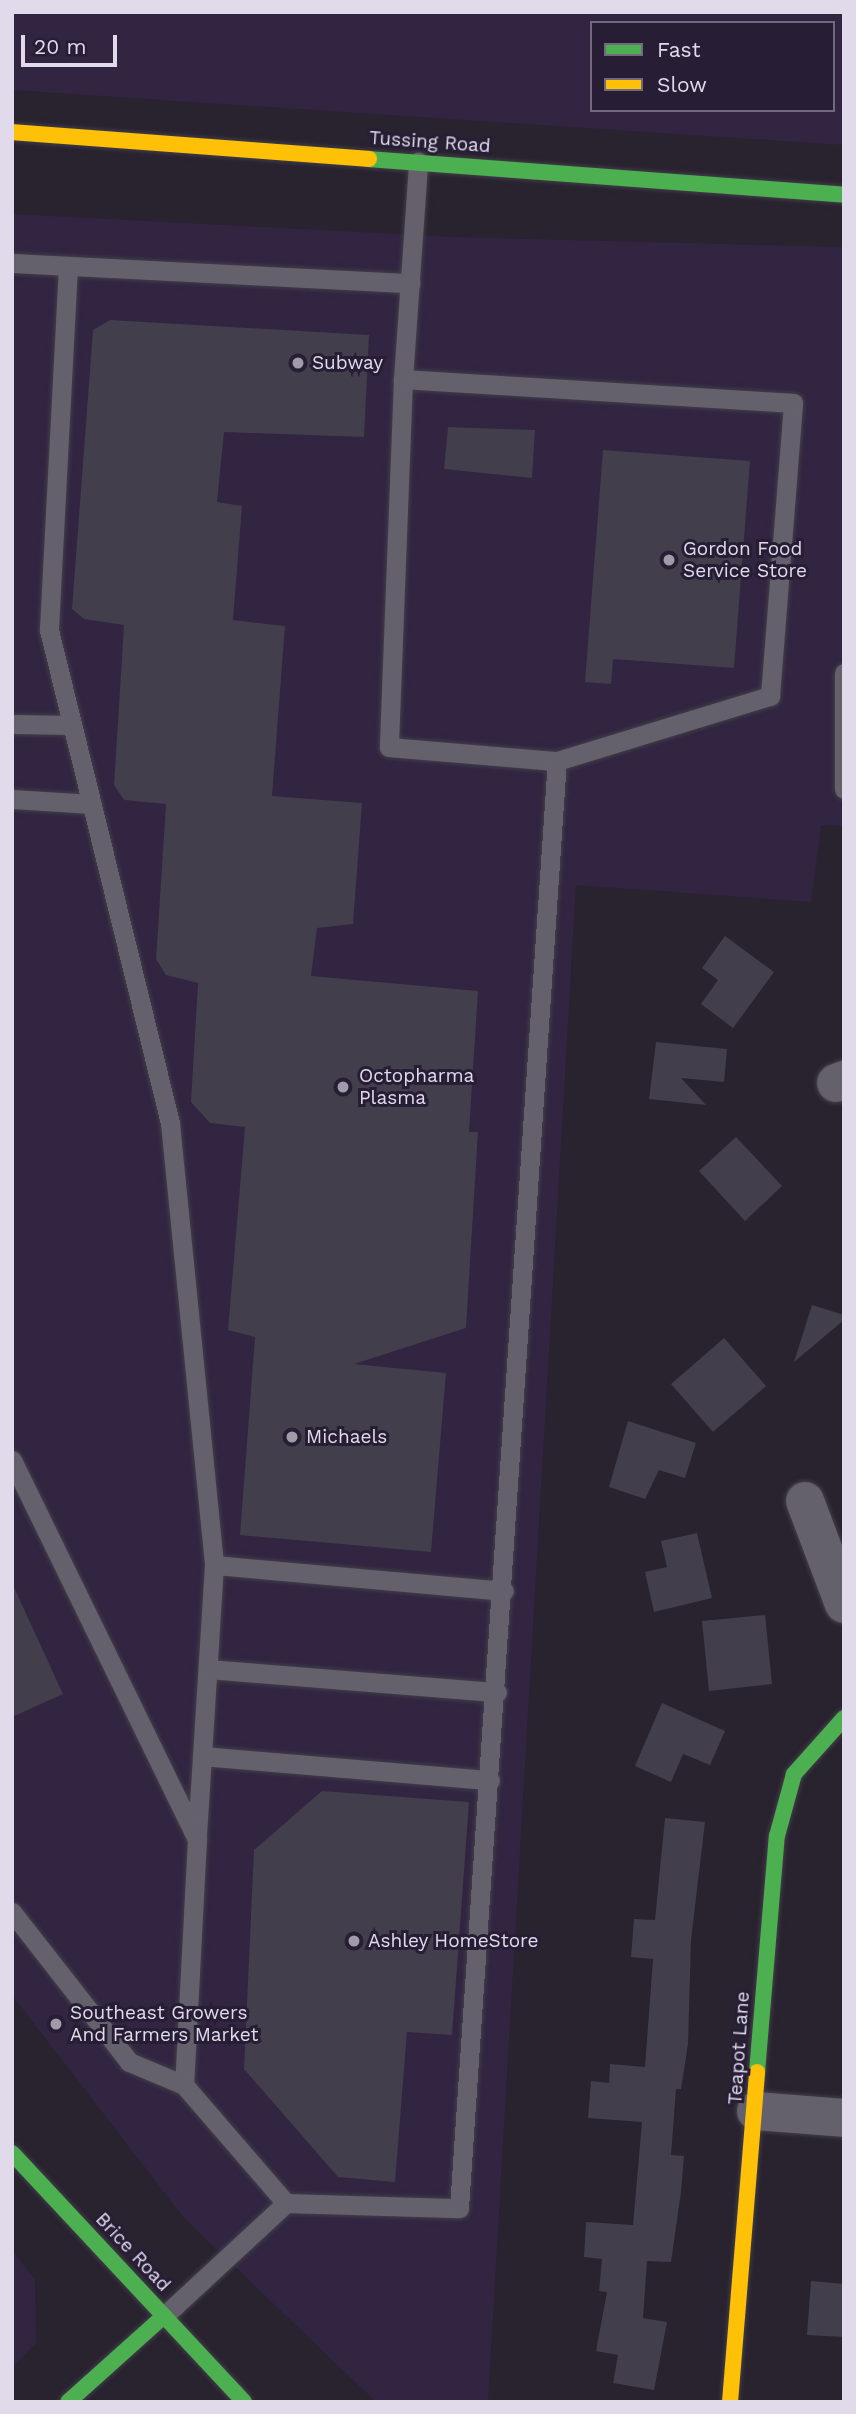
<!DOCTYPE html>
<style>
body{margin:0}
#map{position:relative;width:856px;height:2414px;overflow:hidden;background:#28232f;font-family:"Work Sans",sans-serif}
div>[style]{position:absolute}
.built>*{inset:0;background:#312541}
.building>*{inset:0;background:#423e4b}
.roads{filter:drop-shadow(0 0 2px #423e49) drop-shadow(0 0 2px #423e49)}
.lane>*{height:19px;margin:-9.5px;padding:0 9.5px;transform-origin:9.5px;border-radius:9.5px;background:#65616c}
.street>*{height:38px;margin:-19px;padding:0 19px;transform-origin:19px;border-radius:19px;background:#65616c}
.fast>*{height:16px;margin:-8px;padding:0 8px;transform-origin:8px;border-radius:8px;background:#4caf50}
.slow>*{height:16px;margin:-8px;padding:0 8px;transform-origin:8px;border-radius:8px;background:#ffc107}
.dots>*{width:19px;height:19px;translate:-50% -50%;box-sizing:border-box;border:4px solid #271d35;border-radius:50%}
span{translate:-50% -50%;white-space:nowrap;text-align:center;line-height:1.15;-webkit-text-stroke:6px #271d35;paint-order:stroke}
.street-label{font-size:19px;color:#e0daeb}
.poi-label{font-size:19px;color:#e0daeb}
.left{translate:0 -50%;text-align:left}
.frame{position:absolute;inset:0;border:14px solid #e0daeb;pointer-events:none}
.legend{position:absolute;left:590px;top:21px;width:245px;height:91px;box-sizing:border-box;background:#271d35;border:2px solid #71697e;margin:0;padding:9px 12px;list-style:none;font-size:21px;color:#e0daeb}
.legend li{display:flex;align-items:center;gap:14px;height:35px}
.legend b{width:35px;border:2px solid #71697e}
.scale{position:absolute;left:21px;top:35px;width:96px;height:32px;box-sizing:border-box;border:4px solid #e0daeb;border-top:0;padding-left:9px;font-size:21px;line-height:24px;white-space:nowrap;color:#e0daeb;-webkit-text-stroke:5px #271d35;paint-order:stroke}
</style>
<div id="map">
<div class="built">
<div style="clip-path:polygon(evenodd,12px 12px,844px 12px,844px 145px,12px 90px,12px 12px,592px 23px,833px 23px,833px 110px,592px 110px,592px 23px)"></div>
<div style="clip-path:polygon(12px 214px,454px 237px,844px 247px,844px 826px,821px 825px,811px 902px,576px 885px,488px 2402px,376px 2402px,184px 2218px,12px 1995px)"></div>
<div style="clip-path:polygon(12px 2250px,35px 2280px,36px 2343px,12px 2368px)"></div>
</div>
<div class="building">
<div style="clip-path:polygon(110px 320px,369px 335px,364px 437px,224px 432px,217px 502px,242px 506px,233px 620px,285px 626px,272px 796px,362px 803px,353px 924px,317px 928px,311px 976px,478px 991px,469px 1132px,478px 1132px,466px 1328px,354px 1364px,446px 1373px,431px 1552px,240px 1535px,255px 1337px,228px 1330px,245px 1127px,210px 1123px,191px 1102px,198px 983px,166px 975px,156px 959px,166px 804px,124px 800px,114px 785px,124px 625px,84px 619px,72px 609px,93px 330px)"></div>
<div style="clip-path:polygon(448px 427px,535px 430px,532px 478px,444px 469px)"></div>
<div style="clip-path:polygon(603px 450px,750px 461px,734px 668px,613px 659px,611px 684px,585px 682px)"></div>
<div style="clip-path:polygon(725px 936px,774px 972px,733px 1028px,701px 1004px,718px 980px,702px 968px)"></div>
<div style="clip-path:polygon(656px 1042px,727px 1049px,724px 1082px,681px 1078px,706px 1105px,649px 1099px)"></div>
<div style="clip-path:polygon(736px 1137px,782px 1186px,745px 1221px,699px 1171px)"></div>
<div style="clip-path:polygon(812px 1305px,844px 1315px,844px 1320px,794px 1362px)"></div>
<div style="clip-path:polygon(724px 1338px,766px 1386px,713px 1432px,671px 1384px)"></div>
<div style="clip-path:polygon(628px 1421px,696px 1443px,685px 1478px,659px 1470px,645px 1499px,609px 1487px)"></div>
<div style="clip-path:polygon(697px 1533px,712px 1598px,654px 1612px,645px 1572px,667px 1567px,661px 1541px)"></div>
<div style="clip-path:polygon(12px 1583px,63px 1694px,12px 1717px)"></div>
<div style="clip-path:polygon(765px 1615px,772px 1684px,709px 1691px,702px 1621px)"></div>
<div style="clip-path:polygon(662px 1703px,725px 1731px,710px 1765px,683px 1754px,671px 1782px,635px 1766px)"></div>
<div style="clip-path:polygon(322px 1791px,469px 1802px,452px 2035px,407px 2032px,395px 2182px,338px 2177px,244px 2069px,254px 1850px)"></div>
<div style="clip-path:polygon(665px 1818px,705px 1822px,691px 1940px,688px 2044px,681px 2089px,676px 2089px,671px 2155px,684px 2156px,681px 2192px,671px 2262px,647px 2261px,643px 2318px,667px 2322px,654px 2390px,613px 2383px,618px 2355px,596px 2351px,607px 2292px,599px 2291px,602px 2259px,584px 2257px,586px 2222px,633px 2225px,642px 2122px,588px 2118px,591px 2081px,609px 2083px,610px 2064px,645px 2067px,653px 1959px,631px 1957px,634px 1919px,655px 1920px)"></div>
<div style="clip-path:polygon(811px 2281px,844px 2284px,844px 2337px,807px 2335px)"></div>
</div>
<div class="roads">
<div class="lane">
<div style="left:12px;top:263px;width:399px;rotate:2.9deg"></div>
<div style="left:68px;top:266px;width:364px;rotate:93deg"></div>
<div style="left:49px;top:630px;width:508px;rotate:76.21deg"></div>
<div style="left:170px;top:1123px;width:444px;rotate:84.3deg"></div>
<div style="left:214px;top:1565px;width:275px;rotate:93.6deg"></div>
<div style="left:403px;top:379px;width:368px;rotate:92.2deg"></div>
<div style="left:389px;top:747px;width:169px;rotate:4.8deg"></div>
<div style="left:844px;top:673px;width:116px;rotate:90deg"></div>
<div style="left:12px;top:724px;width:60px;rotate:1deg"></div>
<div style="left:12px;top:799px;width:80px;rotate:3.6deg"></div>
<div style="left:12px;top:1460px;width:422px;rotate:64deg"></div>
<div style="left:197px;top:1839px;width:246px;rotate:93deg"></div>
<div style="left:184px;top:2085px;width:156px;rotate:49.2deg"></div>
<div style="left:214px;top:1565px;width:291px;rotate:5.1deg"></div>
<div style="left:208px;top:1669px;width:290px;rotate:4.6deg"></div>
<div style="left:202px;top:1756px;width:289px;rotate:4.8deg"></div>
<div style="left:12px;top:1912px;width:190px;rotate:52deg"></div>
<div style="left:129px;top:2062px;width:60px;rotate:22.7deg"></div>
<div style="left:164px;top:2316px;width:166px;rotate:-42.8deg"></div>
<div style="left:286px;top:2203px;width:173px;rotate:1.7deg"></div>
<div style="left:459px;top:2208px;width:1450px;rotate:-86.13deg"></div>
<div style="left:557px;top:761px;width:223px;rotate:-17deg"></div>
<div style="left:770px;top:696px;width:294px;rotate:-85.5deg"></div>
<div style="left:793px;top:403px;width:391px;rotate:-176.5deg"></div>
<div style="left:403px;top:379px;width:218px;rotate:-86deg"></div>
</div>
<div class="street">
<div style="left:836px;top:1083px;width:9px;rotate:-21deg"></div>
<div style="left:805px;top:1501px;width:110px;rotate:69.3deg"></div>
<div style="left:756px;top:2111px;width:88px;rotate:4.5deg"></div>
</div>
<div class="fast">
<div style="left:369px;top:159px;width:476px;rotate:4.3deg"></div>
<div style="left:757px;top:2072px;width:237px;rotate:-85.2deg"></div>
<div style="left:777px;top:1836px;width:64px;rotate:-74.7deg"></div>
<div style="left:794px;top:1774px;width:75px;rotate:-48.2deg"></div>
<div style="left:12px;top:2153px;width:340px;rotate:47deg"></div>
<div style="left:68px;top:2402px;width:129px;rotate:-41.9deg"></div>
</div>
<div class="slow">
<div style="left:12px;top:132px;width:358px;rotate:4.3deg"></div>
<div style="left:730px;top:2402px;width:331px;rotate:-85.3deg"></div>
</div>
</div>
<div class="dots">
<div style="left:298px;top:363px;background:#a09aa9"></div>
<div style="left:669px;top:560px;background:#a09aa9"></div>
<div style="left:343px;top:1087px;background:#a09aa9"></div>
<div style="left:292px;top:1437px;background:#a09aa9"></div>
<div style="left:354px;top:1941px;background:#a09aa9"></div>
<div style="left:56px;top:2024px;background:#a09aa9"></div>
</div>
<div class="street-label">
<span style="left:430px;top:142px;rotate:4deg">Tussing Road</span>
<span style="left:739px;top:2048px;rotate:-86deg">Teapot Lane</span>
<span style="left:133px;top:2252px;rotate:47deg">Brice Road</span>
</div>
<div class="poi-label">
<span class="left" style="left:312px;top:363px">Subway</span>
<span class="left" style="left:683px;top:560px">Gordon Food<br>Service Store</span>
<span class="left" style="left:359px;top:1087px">Octopharma<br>Plasma</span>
<span class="left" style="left:306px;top:1437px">Michaels</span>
<span class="left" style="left:368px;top:1941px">Ashley HomeStore</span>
<span class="left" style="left:70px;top:2024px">Southeast Growers<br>And Farmers Market</span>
</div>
<div class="frame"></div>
<ul class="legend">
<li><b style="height:9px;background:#4caf50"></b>Fast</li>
<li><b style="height:9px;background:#ffc107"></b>Slow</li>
</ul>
<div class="scale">20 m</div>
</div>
